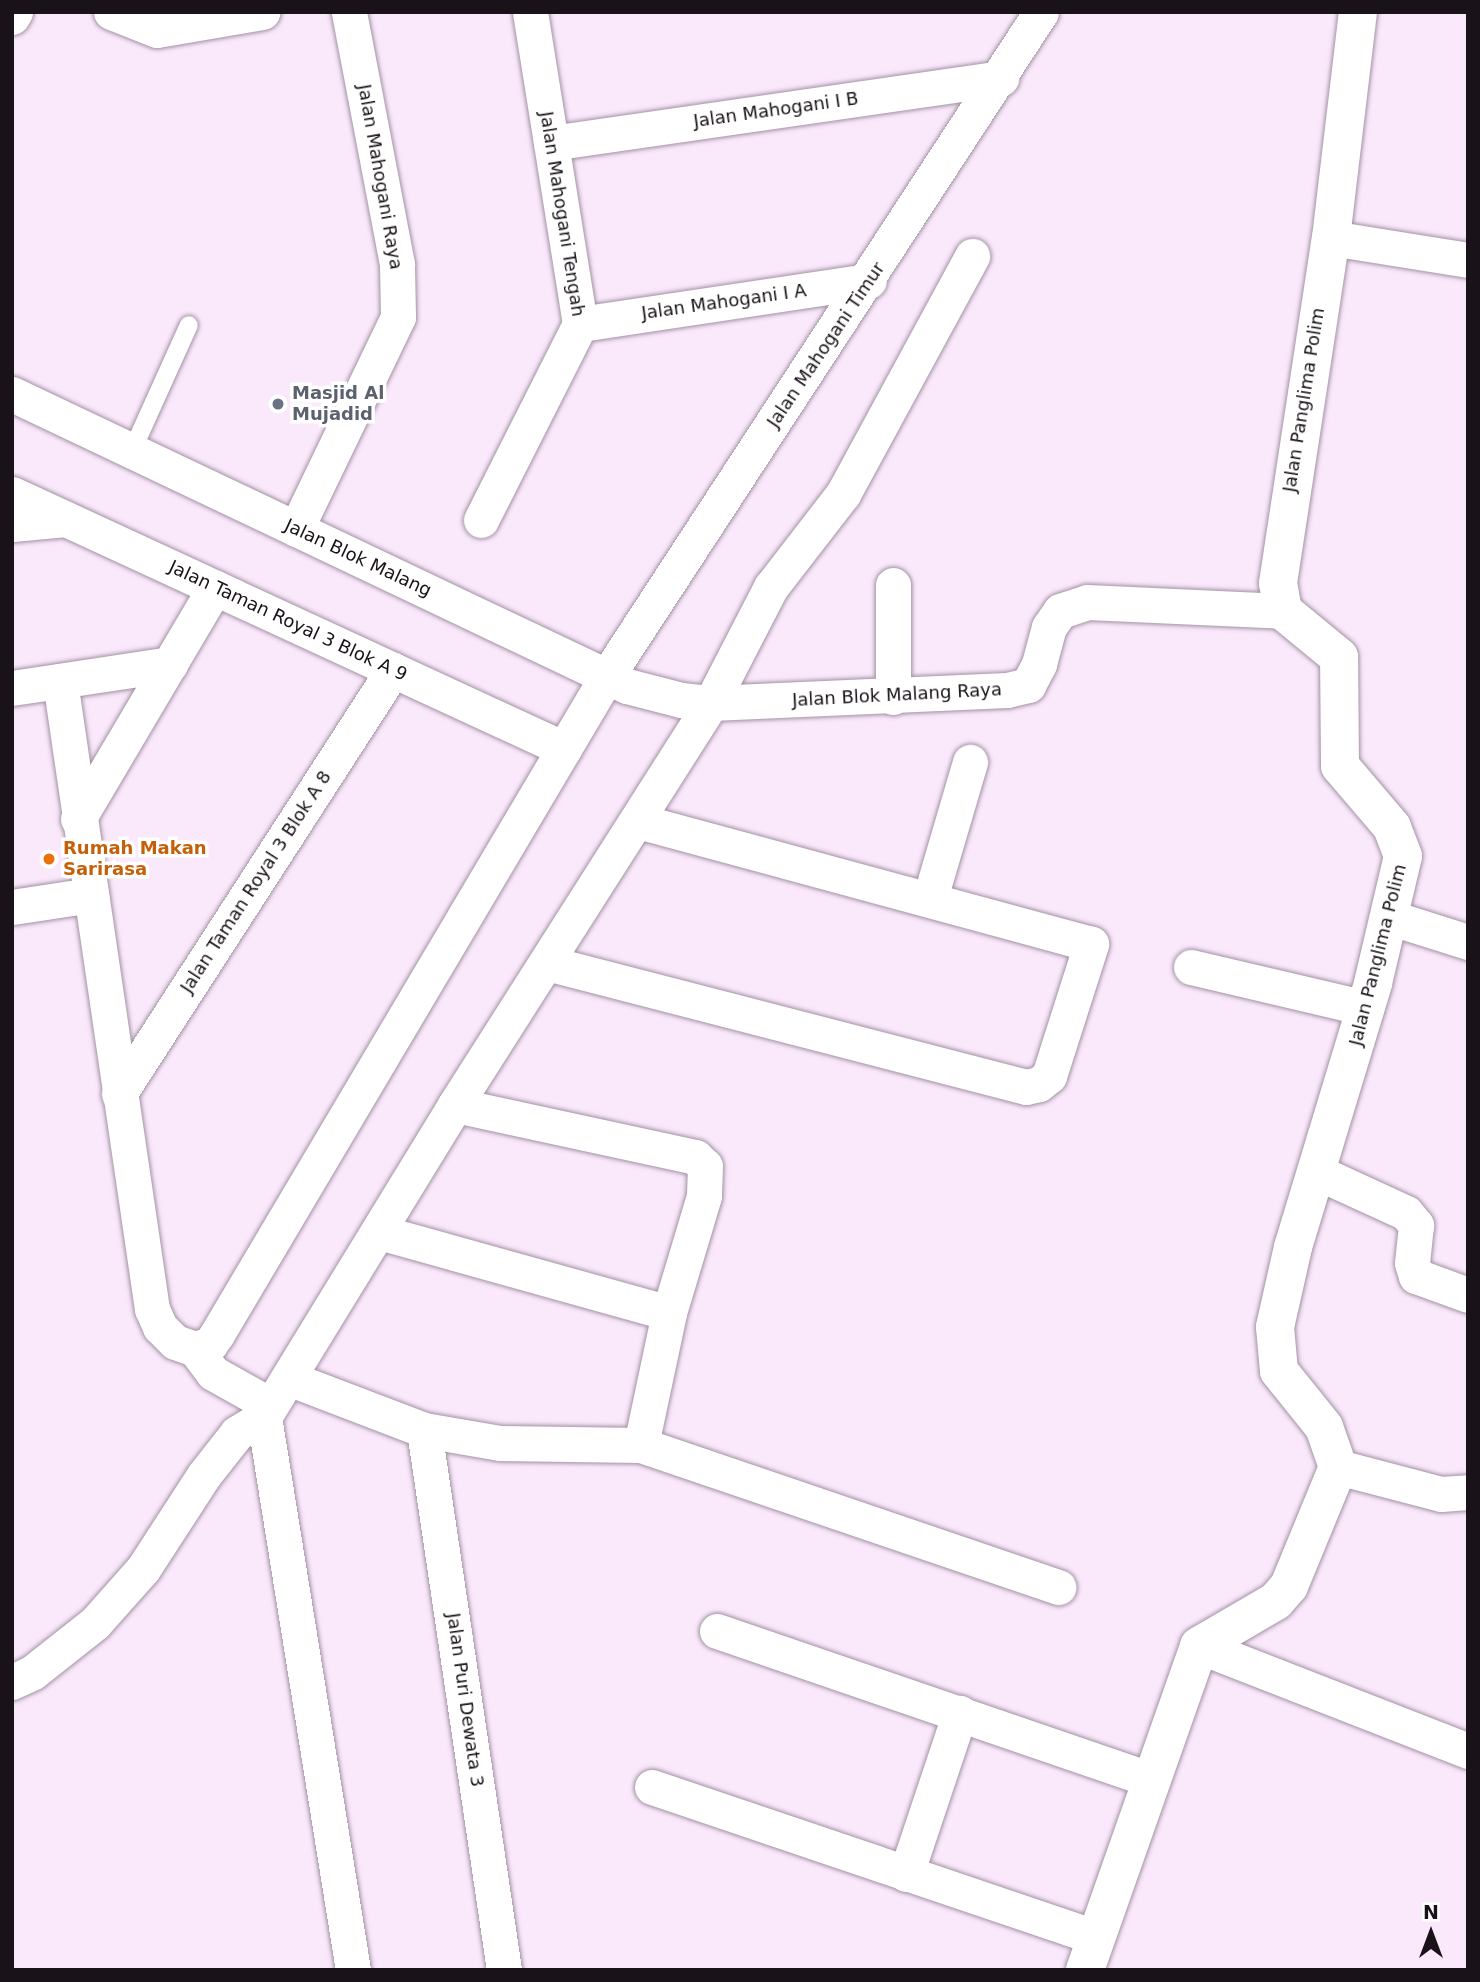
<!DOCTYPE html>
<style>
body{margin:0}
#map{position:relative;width:1480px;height:1982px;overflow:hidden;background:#fae8fb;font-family:"DejaVu Sans",sans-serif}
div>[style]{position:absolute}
.roads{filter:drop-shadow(0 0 2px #a392a4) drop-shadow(0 0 2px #a392a4)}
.service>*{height:18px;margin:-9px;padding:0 9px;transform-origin:9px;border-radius:9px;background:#fff}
.minor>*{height:35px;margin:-17.5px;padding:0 17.5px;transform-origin:17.5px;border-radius:17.5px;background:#fff}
.tertiary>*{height:38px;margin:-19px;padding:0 19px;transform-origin:19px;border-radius:19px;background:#fff}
.dots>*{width:19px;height:19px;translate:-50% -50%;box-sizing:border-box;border:4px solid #fff;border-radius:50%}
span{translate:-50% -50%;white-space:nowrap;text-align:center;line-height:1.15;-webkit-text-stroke:7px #fff;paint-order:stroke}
.street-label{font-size:18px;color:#191319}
.worship-label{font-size:18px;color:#5b616d;font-weight:700}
.left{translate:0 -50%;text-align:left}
.food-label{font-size:18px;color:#c56008;font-weight:700}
.frame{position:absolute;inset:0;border:14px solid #191319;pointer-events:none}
.north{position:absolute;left:1396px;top:1898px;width:70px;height:70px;-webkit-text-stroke:5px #fff;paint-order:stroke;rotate:0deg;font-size:19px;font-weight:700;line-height:28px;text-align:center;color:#191319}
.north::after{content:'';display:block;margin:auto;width:24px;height:32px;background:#191319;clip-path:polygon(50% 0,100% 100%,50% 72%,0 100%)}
</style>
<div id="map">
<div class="roads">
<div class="service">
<div style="left:132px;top:451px;width:138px;rotate:-65.7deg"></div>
</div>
<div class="minor">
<div style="left:111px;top:12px;width:49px;rotate:21.4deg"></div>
<div style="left:157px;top:30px;width:107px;rotate:-9.7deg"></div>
<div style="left:12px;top:17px;width:6px;rotate:-59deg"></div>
<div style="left:551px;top:143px;width:455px;rotate:-8.2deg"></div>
<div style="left:1331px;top:238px;width:139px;rotate:9.1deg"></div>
<div style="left:580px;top:324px;width:292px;rotate:-8.5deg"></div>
<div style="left:12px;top:394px;width:681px;rotate:25.4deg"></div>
<div style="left:627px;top:686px;width:56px;rotate:14.5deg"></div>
<div style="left:681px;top:700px;width:30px;rotate:6deg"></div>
<div style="left:711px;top:703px;width:296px;rotate:-2.5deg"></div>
<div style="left:1007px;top:690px;width:22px;rotate:-13deg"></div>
<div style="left:1028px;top:685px;width:24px;rotate:-62deg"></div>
<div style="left:1039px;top:664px;width:38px;rotate:-75deg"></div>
<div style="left:1049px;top:627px;width:19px;rotate:-55deg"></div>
<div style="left:1060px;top:611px;width:28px;rotate:-18deg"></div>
<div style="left:1087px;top:602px;width:196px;rotate:2.6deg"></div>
<div style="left:12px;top:494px;width:608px;rotate:24.79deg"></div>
<div style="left:481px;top:520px;width:220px;rotate:-63.2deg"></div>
<div style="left:580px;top:324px;width:316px;rotate:-99.1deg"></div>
<div style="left:12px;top:524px;width:54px;rotate:-5.3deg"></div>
<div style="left:296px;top:529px;width:235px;rotate:-64.3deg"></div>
<div style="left:398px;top:317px;width:53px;rotate:-91.1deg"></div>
<div style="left:397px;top:264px;width:257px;rotate:-100.8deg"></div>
<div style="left:60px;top:681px;width:635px;rotate:81.67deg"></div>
<div style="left:152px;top:1309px;width:20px;rotate:66deg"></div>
<div style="left:160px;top:1327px;width:21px;rotate:45deg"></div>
<div style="left:175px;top:1342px;width:21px;rotate:19deg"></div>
<div style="left:195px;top:1349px;width:30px;rotate:53deg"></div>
<div style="left:213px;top:1373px;width:65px;rotate:29.3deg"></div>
<div style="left:12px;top:688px;width:160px;rotate:-8.6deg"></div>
<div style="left:893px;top:697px;width:112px;rotate:-90deg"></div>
<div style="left:78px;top:819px;width:269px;rotate:-59.4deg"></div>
<div style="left:930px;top:898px;width:142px;rotate:-73.6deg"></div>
<div style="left:12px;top:907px;width:80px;rotate:-8.6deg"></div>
<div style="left:1389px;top:917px;width:83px;rotate:17.6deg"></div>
<div style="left:547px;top:963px;width:495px;rotate:14.5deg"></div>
<div style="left:1026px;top:1087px;width:13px;rotate:-13deg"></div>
<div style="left:1039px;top:1084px;width:13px;rotate:-39deg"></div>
<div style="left:1049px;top:1076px;width:139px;rotate:-72.3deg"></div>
<div style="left:1091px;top:944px;width:470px;rotate:-164.8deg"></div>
<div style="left:1191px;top:967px;width:180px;rotate:13.2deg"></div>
<div style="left:119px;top:1094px;width:505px;rotate:-57.13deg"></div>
<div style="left:455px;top:1105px;width:246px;rotate:12.2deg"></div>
<div style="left:695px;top:1157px;width:13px;rotate:42deg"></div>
<div style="left:705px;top:1166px;width:30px;rotate:92deg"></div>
<div style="left:704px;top:1196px;width:122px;rotate:106.7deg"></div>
<div style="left:669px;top:1313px;width:135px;rotate:102deg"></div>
<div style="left:1317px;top:1172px;width:98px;rotate:24.7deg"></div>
<div style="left:1406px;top:1213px;width:16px;rotate:50deg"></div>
<div style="left:1416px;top:1225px;width:38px;rotate:96deg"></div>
<div style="left:1412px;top:1263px;width:14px;rotate:73deg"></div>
<div style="left:1416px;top:1276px;width:55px;rotate:20.1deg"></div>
<div style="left:379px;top:1232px;width:301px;rotate:15.6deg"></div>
<div style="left:195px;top:1349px;width:16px;rotate:-18deg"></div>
<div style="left:210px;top:1344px;width:12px;rotate:-55deg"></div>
<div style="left:217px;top:1334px;width:765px;rotate:-59.34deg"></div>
<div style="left:607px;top:676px;width:793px;rotate:-56.83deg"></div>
<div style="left:288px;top:1378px;width:146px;rotate:20.9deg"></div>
<div style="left:424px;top:1430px;width:77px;rotate:9.7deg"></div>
<div style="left:500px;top:1443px;width:141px;rotate:0.8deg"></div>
<div style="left:641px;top:1445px;width:441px;rotate:18.8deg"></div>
<div style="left:424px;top:1430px;width:546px;rotate:81.57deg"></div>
<div style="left:1338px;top:1467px;width:106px;rotate:14.7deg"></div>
<div style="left:1441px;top:1494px;width:27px;rotate:-4deg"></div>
<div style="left:717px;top:1631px;width:457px;rotate:18.9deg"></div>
<div style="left:1199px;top:1646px;width:289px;rotate:21.3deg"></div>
<div style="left:12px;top:1682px;width:23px;rotate:-25deg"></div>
<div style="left:33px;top:1672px;width:79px;rotate:-38.3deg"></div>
<div style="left:95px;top:1623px;width:72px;rotate:-48.4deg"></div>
<div style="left:143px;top:1569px;width:112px;rotate:-57deg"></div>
<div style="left:204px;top:1475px;width:53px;rotate:-51.8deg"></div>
<div style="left:237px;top:1433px;width:31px;rotate:-31deg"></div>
<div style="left:652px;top:1787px;width:467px;rotate:18.7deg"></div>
<div style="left:906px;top:1874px;width:170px;rotate:-71.5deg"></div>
<div style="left:353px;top:1970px;width:560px;rotate:-99.14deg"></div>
<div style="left:264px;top:1417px;width:366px;rotate:-58.5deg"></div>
<div style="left:455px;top:1105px;width:477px;rotate:-57.5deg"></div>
<div style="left:711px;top:703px;width:131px;rotate:-62.7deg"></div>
<div style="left:771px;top:587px;width:118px;rotate:-52.3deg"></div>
<div style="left:843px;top:494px;width:271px;rotate:-61.5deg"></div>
</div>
<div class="tertiary">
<div style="left:1085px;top:1970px;width:343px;rotate:-70.6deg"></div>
<div style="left:1199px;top:1646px;width:89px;rotate:-30.3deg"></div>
<div style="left:1276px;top:1601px;width:20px;rotate:-49deg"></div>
<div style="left:1289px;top:1586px;width:129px;rotate:-67.6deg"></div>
<div style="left:1338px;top:1467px;width:42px;rotate:-109.3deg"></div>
<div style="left:1324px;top:1427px;width:72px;rotate:-128.8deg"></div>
<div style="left:1279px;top:1371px;width:44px;rotate:-95.2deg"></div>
<div style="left:1275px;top:1327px;width:82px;rotate:-77.3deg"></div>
<div style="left:1293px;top:1247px;width:276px;rotate:-73.1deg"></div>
<div style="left:1373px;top:983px;width:130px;rotate:-76.7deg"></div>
<div style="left:1403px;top:856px;width:31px;rotate:-111deg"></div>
<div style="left:1392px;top:827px;width:80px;rotate:-130.4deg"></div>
<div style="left:1340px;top:766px;width:109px;rotate:-90.5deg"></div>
<div style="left:1339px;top:657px;width:72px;rotate:-140.6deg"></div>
<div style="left:1283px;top:611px;width:28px;rotate:-100deg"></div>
<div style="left:1278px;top:583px;width:349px;rotate:-81.3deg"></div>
<div style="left:1331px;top:238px;width:228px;rotate:-83.2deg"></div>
</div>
</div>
<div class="dots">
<div style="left:278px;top:404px;background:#6b7280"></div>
<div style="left:49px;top:859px;background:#e8710a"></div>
</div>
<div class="street-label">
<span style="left:776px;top:110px;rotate:-8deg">Jalan Mahogani I B</span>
<span style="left:380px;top:177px;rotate:80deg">Jalan Mahogani Raya</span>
<span style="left:562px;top:214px;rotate:81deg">Jalan Mahogani Tengah</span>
<span style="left:724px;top:302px;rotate:-8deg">Jalan Mahogani I A</span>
<span style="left:826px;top:345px;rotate:-56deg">Jalan Mahogani Timur</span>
<span style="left:1304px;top:400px;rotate:-81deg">Jalan Panglima Polim</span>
<span style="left:358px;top:558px;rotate:25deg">Jalan Blok Malang</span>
<span style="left:288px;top:621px;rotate:25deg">Jalan Taman Royal 3 Blok A 9</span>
<span style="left:897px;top:695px;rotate:-3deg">Jalan Blok Malang Raya</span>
<span style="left:256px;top:882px;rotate:-57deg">Jalan Taman Royal 3 Blok A 8</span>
<span style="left:1378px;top:955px;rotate:-76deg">Jalan Panglima Polim</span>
<span style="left:465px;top:1700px;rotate:82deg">Jalan Puri Dewata 3</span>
</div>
<div class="worship-label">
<span class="left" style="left:292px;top:404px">Masjid Al<br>Mujadid</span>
</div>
<div class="food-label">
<span class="left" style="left:63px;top:859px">Rumah Makan<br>Sarirasa</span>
</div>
<div class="frame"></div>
<div class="north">N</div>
</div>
